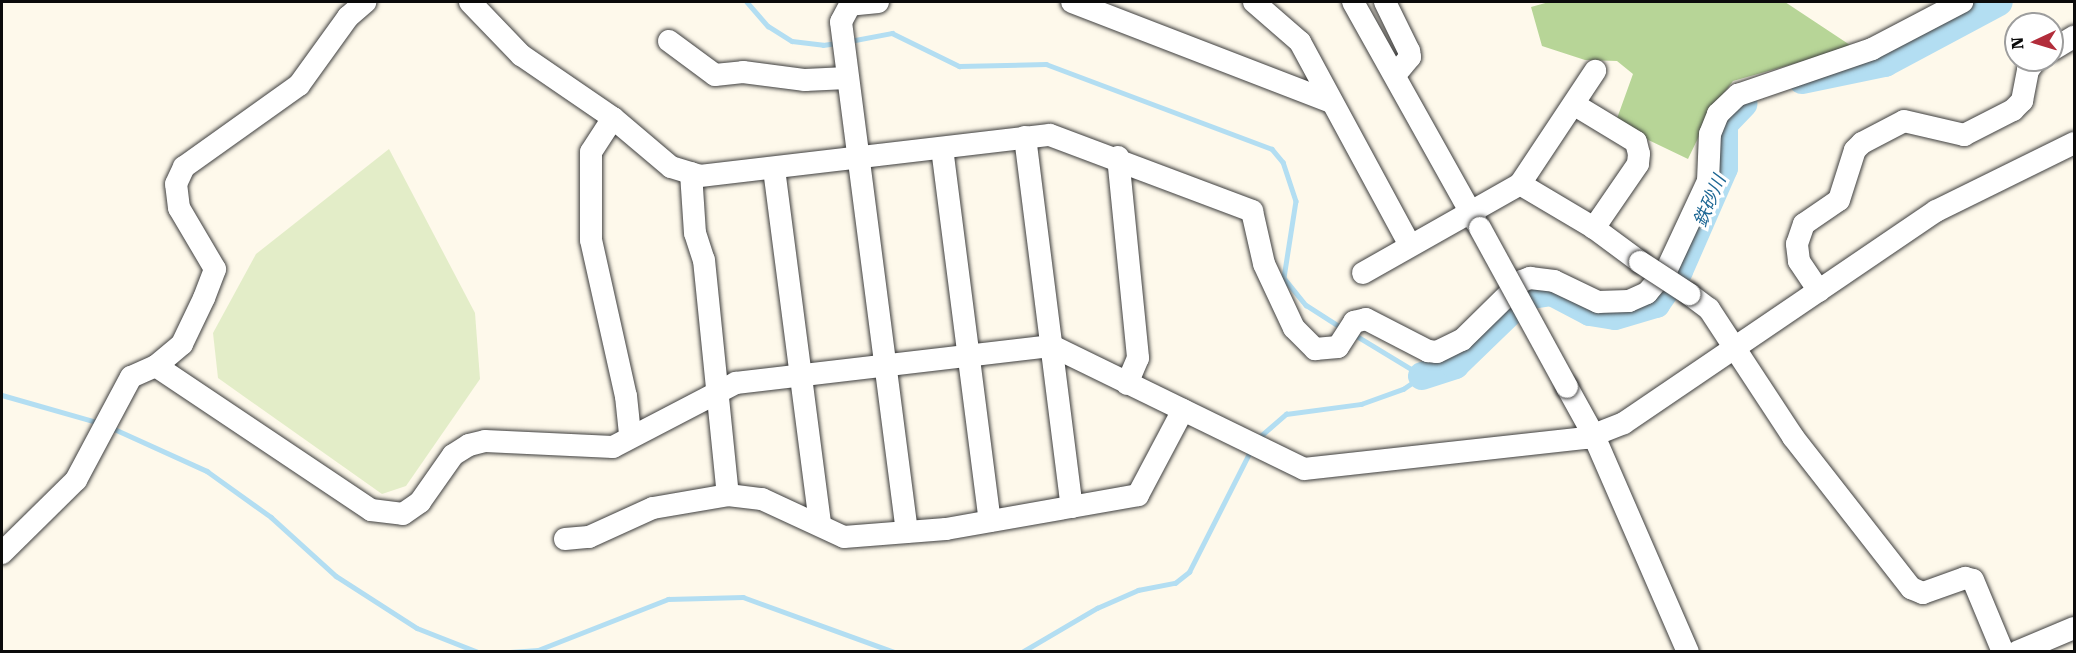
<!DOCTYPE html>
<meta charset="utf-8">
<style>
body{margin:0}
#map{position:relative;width:2076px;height:653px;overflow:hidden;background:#fef9eb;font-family:"Roboto Serif","Noto Sans JP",serif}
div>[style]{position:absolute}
.forest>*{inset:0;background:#b7d597}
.pitch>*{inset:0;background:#e3edc8}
.stream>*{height:4.5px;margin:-2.25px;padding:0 2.25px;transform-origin:2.25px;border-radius:2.25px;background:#b3def2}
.river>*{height:28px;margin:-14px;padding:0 14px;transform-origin:14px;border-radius:14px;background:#b3def2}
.roads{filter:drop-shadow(0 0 2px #3e3e3e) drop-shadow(0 0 2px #3e3e3e)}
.minor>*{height:22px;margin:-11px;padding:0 11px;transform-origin:11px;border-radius:11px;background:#fff}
.bridges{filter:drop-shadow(0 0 2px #3e3e3e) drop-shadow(0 0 2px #3e3e3e)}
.minor-bridge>*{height:22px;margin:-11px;padding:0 11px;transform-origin:11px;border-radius:11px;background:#fff}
span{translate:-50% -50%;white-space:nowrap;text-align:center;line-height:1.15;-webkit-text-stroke:6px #fff;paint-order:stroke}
.water-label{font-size:18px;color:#1d6794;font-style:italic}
.frame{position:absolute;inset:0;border:3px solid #0b0b0b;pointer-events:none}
.north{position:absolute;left:2004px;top:12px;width:60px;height:60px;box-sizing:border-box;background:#fff;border:2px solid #9d9d9d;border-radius:50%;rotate:266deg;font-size:16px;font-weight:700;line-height:24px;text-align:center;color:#0b0b0b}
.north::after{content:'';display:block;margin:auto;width:21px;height:27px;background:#b22d3b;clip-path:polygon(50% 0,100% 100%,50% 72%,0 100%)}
</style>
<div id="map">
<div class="forest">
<div style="clip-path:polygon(1549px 2px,1785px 2px,1853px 47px,1733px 81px,1712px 109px,1688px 159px,1615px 124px,1633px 74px,1617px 61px,1585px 60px,1542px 46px,1531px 7px)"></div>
</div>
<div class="pitch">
<div style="clip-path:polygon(389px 149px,475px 313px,480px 379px,406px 486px,382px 494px,218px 378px,213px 333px,256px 254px)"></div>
</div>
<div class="stream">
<div style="left:747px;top:2px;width:32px;rotate:49deg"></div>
<div style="left:768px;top:26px;width:28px;rotate:32deg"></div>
<div style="left:792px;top:41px;width:31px;rotate:7deg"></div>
<div style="left:823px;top:45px;width:15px;rotate:-8deg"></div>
<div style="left:850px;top:41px;width:43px;rotate:-10.8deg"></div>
<div style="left:892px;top:33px;width:75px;rotate:26.2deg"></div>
<div style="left:959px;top:66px;width:87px;rotate:-1.3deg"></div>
<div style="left:1046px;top:64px;width:241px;rotate:20.6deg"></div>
<div style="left:1272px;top:149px;width:17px;rotate:50deg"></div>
<div style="left:1283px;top:162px;width:41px;rotate:71.6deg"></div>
<div style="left:1296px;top:201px;width:78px;rotate:98.9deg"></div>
<div style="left:1284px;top:278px;width:35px;rotate:51deg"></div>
<div style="left:1306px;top:305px;width:43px;rotate:32.6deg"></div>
<div style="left:2px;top:395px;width:102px;rotate:15.9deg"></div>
<div style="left:110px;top:427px;width:107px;rotate:24.4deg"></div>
<div style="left:207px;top:471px;width:79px;rotate:35.7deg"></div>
<div style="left:271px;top:517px;width:88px;rotate:42.2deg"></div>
<div style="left:336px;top:576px;width:96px;rotate:32.7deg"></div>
<div style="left:417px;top:628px;width:66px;rotate:21.5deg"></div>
<div style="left:1256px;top:440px;width:40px;rotate:-41deg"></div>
<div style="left:1286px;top:414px;width:76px;rotate:-7.6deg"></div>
<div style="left:1361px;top:404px;width:45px;rotate:-19.7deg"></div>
<div style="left:1403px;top:389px;width:23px;rotate:-34deg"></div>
<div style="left:1422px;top:376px;width:79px;rotate:-148.9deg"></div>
<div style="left:510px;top:652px;width:28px;rotate:-4deg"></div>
<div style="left:538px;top:650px;width:140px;rotate:-21.4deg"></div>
<div style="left:668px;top:599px;width:75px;rotate:-1.5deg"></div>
<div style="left:743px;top:597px;width:161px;rotate:20deg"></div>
<div style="left:1022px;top:652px;width:87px;rotate:-30.4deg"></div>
<div style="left:1097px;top:608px;width:45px;rotate:-23.7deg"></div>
<div style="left:1138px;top:590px;width:38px;rotate:-11deg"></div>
<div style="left:1175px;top:583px;width:18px;rotate:-38deg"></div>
<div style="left:1189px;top:572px;width:137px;rotate:-63.1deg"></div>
</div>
<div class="river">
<div style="left:1802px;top:80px;width:85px;rotate:-11.6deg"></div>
<div style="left:1885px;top:63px;width:129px;rotate:-28.2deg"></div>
<div style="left:1422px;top:376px;width:35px;rotate:-18deg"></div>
<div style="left:1455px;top:365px;width:95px;rotate:-44.1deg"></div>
<div style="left:1523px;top:299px;width:10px;rotate:-24deg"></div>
<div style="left:1532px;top:295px;width:20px;rotate:-9deg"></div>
<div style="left:1552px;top:292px;width:43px;rotate:27.8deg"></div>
<div style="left:1590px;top:312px;width:25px;rotate:9deg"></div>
<div style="left:1615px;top:316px;width:43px;rotate:-16.3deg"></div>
<div style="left:1656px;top:304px;width:40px;rotate:-55.1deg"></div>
<div style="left:1679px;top:271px;width:112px;rotate:-66.4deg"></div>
<div style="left:1724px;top:168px;width:44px;rotate:-90deg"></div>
<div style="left:1724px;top:124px;width:28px;rotate:-46deg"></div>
</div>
<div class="roads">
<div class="minor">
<div style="left:470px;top:2px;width:74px;rotate:46.1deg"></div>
<div style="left:521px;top:55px;width:112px;rotate:34.4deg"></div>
<div style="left:613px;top:118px;width:76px;rotate:40.2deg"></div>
<div style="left:671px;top:167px;width:30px;rotate:17deg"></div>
<div style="left:700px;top:176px;width:352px;rotate:-6.7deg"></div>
<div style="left:1050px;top:135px;width:216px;rotate:20.6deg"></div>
<div style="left:1252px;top:211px;width:54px;rotate:77.2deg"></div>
<div style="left:1264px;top:264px;width:71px;rotate:64.9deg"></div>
<div style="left:1294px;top:328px;width:30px;rotate:45deg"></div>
<div style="left:1315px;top:349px;width:23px;rotate:-5deg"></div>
<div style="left:1338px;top:347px;width:30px;rotate:-57deg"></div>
<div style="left:1354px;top:322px;width:12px;rotate:-14deg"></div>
<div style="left:1366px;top:319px;width:70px;rotate:27.3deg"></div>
<div style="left:1428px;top:351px;width:9px;rotate:6deg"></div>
<div style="left:1437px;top:352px;width:28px;rotate:-26deg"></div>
<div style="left:1462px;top:340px;width:84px;rotate:-44.5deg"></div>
<div style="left:1522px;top:281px;width:9px;rotate:-21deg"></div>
<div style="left:1530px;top:278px;width:24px;rotate:7deg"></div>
<div style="left:1554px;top:281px;width:49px;rotate:25.5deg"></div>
<div style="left:1598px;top:302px;width:31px;rotate:-2deg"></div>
<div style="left:1629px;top:301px;width:20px;rotate:-24deg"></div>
<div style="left:1647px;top:293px;width:31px;rotate:-50deg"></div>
<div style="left:1667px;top:269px;width:97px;rotate:-65deg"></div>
<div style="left:1708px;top:181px;width:47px;rotate:-87.6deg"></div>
<div style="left:1710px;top:134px;width:22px;rotate:-68deg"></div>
<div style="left:1718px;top:114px;width:28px;rotate:-44deg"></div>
<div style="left:1738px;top:95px;width:142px;rotate:-18.9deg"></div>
<div style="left:1872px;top:49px;width:102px;rotate:-27.6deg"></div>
<div style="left:878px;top:2px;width:28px;rotate:174deg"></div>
<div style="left:850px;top:5px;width:19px;rotate:118deg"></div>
<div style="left:841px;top:22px;width:514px;rotate:82.63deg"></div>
<div style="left:1072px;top:2px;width:275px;rotate:21.1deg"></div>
<div style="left:1254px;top:2px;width:61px;rotate:41deg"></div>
<div style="left:1300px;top:42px;width:230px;rotate:61.6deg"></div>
<div style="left:1353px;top:2px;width:252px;rotate:60.8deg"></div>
<div style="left:1385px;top:2px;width:55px;rotate:63.9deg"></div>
<div style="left:1409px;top:51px;width:6px;rotate:81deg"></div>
<div style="left:1410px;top:57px;width:23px;rotate:130deg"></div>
<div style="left:669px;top:41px;width:57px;rotate:36.5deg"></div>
<div style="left:715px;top:75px;width:28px;rotate:-6deg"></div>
<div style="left:743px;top:72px;width:63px;rotate:7.4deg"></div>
<div style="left:805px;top:80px;width:42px;rotate:-2.7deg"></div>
<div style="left:2052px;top:50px;width:26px;rotate:-31deg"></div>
<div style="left:1575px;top:105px;width:71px;rotate:31.2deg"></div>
<div style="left:1636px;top:142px;width:12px;rotate:76deg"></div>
<div style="left:1639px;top:154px;width:10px;rotate:96deg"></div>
<div style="left:1638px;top:164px;width:78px;rotate:124.5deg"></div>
<div style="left:613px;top:118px;width:40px;rotate:122.9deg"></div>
<div style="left:591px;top:152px;width:88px;rotate:90deg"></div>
<div style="left:591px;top:240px;width:160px;rotate:77.4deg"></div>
<div style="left:626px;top:396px;width:39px;rotate:84deg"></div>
<div style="left:1025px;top:137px;width:373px;rotate:82.8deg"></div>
<div style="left:942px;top:148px;width:376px;rotate:82.7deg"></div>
<div style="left:1118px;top:157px;width:202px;rotate:84.3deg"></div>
<div style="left:1138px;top:358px;width:28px;rotate:113deg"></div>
<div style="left:774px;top:169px;width:358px;rotate:82.6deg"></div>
<div style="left:691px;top:173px;width:60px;rotate:86.2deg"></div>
<div style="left:695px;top:233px;width:28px;rotate:72deg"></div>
<div style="left:704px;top:260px;width:236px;rotate:84.2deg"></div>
<div style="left:1520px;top:184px;width:136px;rotate:-56.4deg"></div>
<div style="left:1363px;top:273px;width:180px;rotate:-29.5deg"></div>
<div style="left:1520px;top:184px;width:86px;rotate:30.7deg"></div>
<div style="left:1594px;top:228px;width:57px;rotate:36.5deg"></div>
<div style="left:1819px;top:291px;width:36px;rotate:-124deg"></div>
<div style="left:1799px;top:261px;width:17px;rotate:-97deg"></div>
<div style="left:1797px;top:244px;width:21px;rotate:-71deg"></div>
<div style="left:1804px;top:224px;width:42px;rotate:-34.4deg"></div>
<div style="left:1839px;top:200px;width:52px;rotate:-72.3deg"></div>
<div style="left:1855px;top:150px;width:10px;rotate:-45deg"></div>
<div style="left:1862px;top:143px;width:47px;rotate:-27.6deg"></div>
<div style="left:1904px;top:121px;width:62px;rotate:13.1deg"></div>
<div style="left:1964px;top:135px;width:55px;rotate:-27deg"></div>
<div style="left:2013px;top:110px;width:13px;rotate:-45deg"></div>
<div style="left:2022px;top:101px;width:32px;rotate:-79deg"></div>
<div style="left:2028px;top:70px;width:13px;rotate:-51deg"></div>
<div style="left:1689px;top:294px;width:25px;rotate:37deg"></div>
<div style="left:1709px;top:309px;width:153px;rotate:56.7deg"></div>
<div style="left:1793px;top:437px;width:192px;rotate:52deg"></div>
<div style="left:1911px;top:588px;width:13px;rotate:23deg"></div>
<div style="left:1923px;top:593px;width:45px;rotate:-19.7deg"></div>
<div style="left:1965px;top:578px;width:8px;rotate:14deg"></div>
<div style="left:1973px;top:580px;width:78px;rotate:67.4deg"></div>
<div style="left:156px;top:366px;width:259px;rotate:33.8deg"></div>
<div style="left:371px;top:510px;width:32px;rotate:7deg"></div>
<div style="left:403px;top:514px;width:21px;rotate:-35deg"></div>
<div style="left:420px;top:502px;width:57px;rotate:-54.9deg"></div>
<div style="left:453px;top:455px;width:19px;rotate:-32deg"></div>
<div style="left:469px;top:445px;width:16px;rotate:-14deg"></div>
<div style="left:485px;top:441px;width:128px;rotate:2.7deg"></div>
<div style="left:613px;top:447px;width:139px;rotate:-27.5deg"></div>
<div style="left:736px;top:383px;width:318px;rotate:-6.7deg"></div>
<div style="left:1052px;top:346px;width:280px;rotate:26deg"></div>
<div style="left:1304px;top:469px;width:284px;rotate:-6.3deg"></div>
<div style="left:1586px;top:438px;width:41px;rotate:-21.5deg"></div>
<div style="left:1624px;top:423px;width:377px;rotate:-34.2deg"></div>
<div style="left:1936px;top:211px;width:154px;rotate:-26.2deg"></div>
<div style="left:1567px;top:387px;width:56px;rotate:61.1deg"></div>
<div style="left:1594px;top:436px;width:236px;rotate:66.5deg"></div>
<div style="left:565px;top:539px;width:24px;rotate:-5deg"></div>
<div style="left:589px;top:537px;width:70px;rotate:-24.4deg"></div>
<div style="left:653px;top:508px;width:76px;rotate:-9.8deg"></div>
<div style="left:728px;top:495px;width:34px;rotate:7deg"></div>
<div style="left:762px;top:499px;width:90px;rotate:24.9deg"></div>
<div style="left:844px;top:537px;width:102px;rotate:-4.5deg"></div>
<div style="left:946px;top:529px;width:195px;rotate:-10deg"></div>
<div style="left:1138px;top:495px;width:96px;rotate:-62.1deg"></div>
<div style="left:2px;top:553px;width:104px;rotate:-44.6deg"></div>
<div style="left:76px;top:480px;width:117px;rotate:-61.9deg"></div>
<div style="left:131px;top:377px;width:27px;rotate:-24deg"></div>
<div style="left:156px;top:366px;width:34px;rotate:-40deg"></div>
<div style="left:182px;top:344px;width:51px;rotate:-64.4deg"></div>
<div style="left:204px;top:298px;width:31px;rotate:-69deg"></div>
<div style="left:215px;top:269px;width:71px;rotate:-120.5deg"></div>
<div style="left:179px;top:208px;width:24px;rotate:-97deg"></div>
<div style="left:176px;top:184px;width:19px;rotate:-65deg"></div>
<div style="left:184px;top:167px;width:141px;rotate:-35.5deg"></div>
<div style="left:299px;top:85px;width:84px;rotate:-54.2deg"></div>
<div style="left:348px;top:17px;width:23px;rotate:-41deg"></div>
<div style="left:2017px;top:652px;width:62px;rotate:-22.8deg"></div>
</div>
</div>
<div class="bridges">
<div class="minor-bridge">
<div style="left:1480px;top:228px;width:181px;rotate:61.3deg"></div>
<div style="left:1640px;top:262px;width:59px;rotate:33.1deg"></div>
</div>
</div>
<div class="water-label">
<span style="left:1710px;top:201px;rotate:-67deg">鉄砂川</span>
</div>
<div class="frame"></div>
<div class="north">N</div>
</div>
